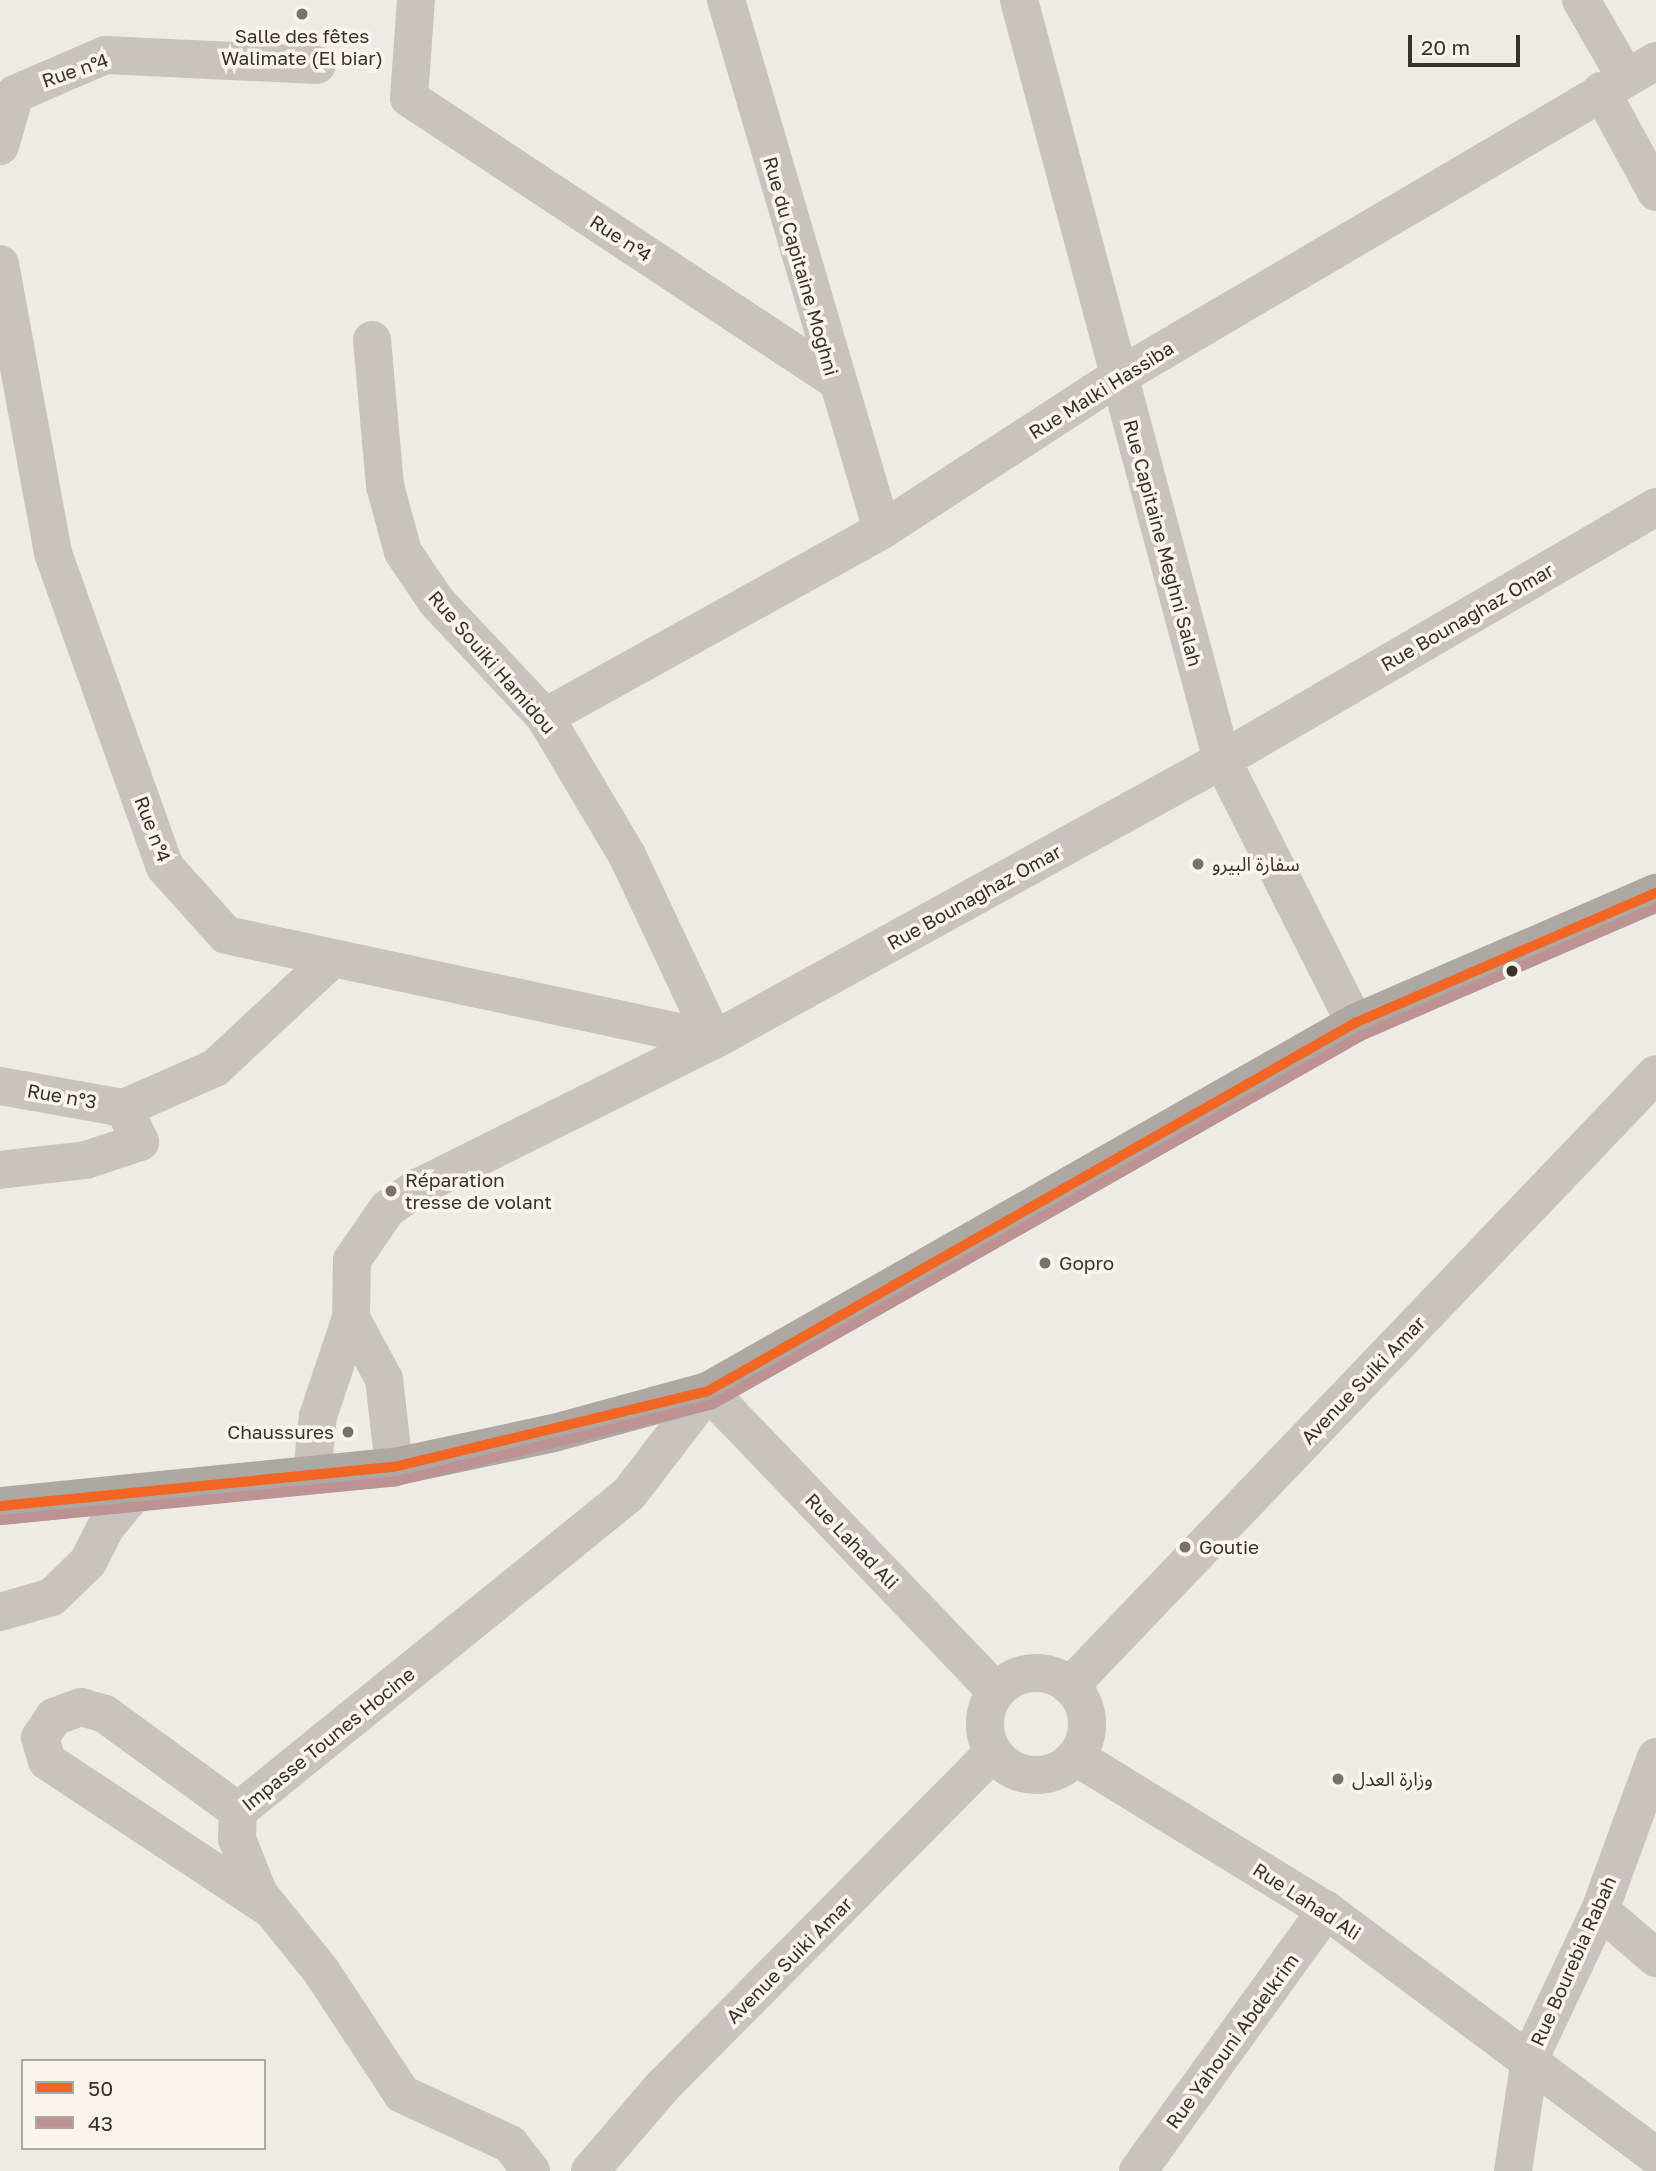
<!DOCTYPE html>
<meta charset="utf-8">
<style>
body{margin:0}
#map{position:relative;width:1656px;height:2171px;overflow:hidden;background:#eeebe6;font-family:"Golos Text","Noto Sans Arabic",sans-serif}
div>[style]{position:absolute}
.minor>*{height:38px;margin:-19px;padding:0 19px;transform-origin:19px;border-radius:19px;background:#c8c3be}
.minor>.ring{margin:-19px;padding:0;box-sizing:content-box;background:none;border:38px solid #c8c3be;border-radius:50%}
.major>*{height:38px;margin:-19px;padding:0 19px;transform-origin:19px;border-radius:19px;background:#ada8a3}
.bus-1>*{height:10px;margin:-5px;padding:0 5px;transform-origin:5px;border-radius:5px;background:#f26522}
.bus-2>*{height:10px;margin:-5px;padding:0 5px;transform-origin:5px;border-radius:5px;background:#bc9292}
.dots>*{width:19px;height:19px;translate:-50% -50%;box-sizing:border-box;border:4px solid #f9f5ee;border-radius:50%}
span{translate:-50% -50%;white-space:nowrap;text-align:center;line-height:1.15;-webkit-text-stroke:7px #f9f5ee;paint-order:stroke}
.poi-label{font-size:19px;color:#39312c}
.left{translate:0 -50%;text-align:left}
.right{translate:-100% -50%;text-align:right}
.street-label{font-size:19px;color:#39312c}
.legend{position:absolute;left:21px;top:2059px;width:245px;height:91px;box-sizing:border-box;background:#f9f5ee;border:2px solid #aca7a0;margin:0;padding:9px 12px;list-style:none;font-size:21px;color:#39312c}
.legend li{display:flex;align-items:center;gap:14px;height:35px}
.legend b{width:35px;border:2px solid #aca7a0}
.scale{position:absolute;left:1408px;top:35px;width:112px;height:32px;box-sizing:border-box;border:4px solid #39312c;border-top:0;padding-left:9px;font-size:21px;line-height:24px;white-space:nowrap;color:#39312c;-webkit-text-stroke:5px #f9f5ee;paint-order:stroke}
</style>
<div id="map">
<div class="minor">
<div style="left:416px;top:0;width:98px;rotate:94.1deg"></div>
<div style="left:409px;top:98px;width:509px;rotate:33.47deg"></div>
<div style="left:726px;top:0;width:552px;rotate:73.6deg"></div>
<div style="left:1019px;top:0;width:787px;rotate:75.05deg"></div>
<div style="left:1222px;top:760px;width:295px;rotate:63.2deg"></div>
<div style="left:1581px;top:0;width:90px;rotate:60deg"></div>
<div style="left:1601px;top:91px;width:115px;rotate:61.4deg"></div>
<div style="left:0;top:146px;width:54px;rotate:-73.9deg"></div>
<div style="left:15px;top:94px;width:98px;rotate:-23.4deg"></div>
<div style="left:105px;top:55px;width:212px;rotate:2.7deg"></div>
<div style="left:0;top:264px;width:294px;rotate:79.6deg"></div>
<div style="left:53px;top:553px;width:333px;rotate:70.4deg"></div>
<div style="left:165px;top:867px;width:91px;rotate:48.1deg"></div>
<div style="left:226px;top:935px;width:499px;rotate:12.1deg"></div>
<div style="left:372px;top:340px;width:147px;rotate:84.9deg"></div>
<div style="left:385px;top:486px;width:68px;rotate:74.7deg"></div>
<div style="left:403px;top:552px;width:59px;rotate:56deg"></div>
<div style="left:436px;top:601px;width:159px;rotate:46.8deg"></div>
<div style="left:545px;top:717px;width:161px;rotate:59.3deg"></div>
<div style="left:627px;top:855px;width:204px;rotate:64.8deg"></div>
<div style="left:545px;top:717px;width:385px;rotate:-29deg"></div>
<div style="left:882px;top:530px;width:281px;rotate:-33deg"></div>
<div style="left:1118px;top:377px;width:624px;rotate:-30.43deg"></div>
<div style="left:0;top:1086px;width:126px;rotate:10.1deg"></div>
<div style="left:124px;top:1108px;width:99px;rotate:-23.7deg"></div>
<div style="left:215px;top:1068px;width:160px;rotate:-43deg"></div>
<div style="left:0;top:1170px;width:87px;rotate:-6.6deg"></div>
<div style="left:86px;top:1160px;width:57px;rotate:-18.4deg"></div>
<div style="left:140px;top:1142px;width:38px;rotate:-115deg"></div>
<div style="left:351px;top:1318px;width:69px;rotate:61.6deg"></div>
<div style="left:384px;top:1379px;width:89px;rotate:83.5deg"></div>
<div style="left:312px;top:1472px;width:56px;rotate:-83.9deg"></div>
<div style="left:318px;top:1416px;width:103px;rotate:-71.4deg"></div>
<div style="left:351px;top:1318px;width:58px;rotate:-89deg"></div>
<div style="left:352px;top:1260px;width:62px;rotate:-55.5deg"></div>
<div style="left:387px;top:1209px;width:39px;rotate:-35deg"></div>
<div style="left:419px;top:1187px;width:330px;rotate:-26.5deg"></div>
<div style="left:714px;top:1040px;width:580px;rotate:-28.86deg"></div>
<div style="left:1222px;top:760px;width:502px;rotate:-30.24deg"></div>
<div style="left:0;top:1612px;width:54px;rotate:-16.1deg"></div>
<div style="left:52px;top:1597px;width:50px;rotate:-44.2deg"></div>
<div style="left:88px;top:1562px;width:38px;rotate:-63deg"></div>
<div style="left:105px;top:1528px;width:45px;rotate:-50.4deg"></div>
<div class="ring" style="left:985px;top:1673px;width:64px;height:64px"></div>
<div style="left:1070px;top:1686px;width:847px;rotate:-46.24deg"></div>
<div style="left:1076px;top:1757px;width:293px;rotate:31.5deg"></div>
<div style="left:1326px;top:1910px;width:412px;rotate:36.7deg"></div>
<div style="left:238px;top:1811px;width:165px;rotate:-143.9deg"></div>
<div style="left:105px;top:1714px;width:25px;rotate:-164deg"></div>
<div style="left:81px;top:1707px;width:29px;rotate:160deg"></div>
<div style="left:54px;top:1717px;width:25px;rotate:124deg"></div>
<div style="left:40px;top:1738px;width:24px;rotate:73deg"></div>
<div style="left:47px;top:1761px;width:263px;rotate:33.5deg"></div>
<div style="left:1600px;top:1910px;width:74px;rotate:40.6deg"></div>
<div style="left:531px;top:2171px;width:34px;rotate:-128deg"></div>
<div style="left:510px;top:2144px;width:119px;rotate:-155.2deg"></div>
<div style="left:402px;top:2094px;width:146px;rotate:-123.3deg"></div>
<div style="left:322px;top:1972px;width:100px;rotate:-128.9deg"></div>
<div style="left:259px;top:1894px;width:59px;rotate:-111.8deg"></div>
<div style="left:237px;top:1839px;width:28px;rotate:-88deg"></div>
<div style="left:238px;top:1811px;width:503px;rotate:-39.03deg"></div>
<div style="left:629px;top:1494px;width:130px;rotate:-52.5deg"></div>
<div style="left:708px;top:1391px;width:416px;rotate:46.2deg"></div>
<div style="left:590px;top:2171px;width:111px;rotate:-49.4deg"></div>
<div style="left:662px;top:2087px;width:470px;rotate:-45.3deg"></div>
<div style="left:1138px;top:2171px;width:322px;rotate:-54.2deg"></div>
<div style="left:1513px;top:2171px;width:114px;rotate:-81.4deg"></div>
<div style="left:1530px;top:2058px;width:164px;rotate:-64.7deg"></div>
<div style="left:1600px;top:1910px;width:163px;rotate:-69.9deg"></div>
</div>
<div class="major">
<div style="left:0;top:1506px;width:396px;rotate:-5.7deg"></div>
<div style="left:394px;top:1467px;width:164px;rotate:-12deg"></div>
<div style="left:554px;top:1433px;width:160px;rotate:-15.3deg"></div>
<div style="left:708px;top:1391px;width:744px;rotate:-29.63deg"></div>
<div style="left:1355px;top:1023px;width:328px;rotate:-23.4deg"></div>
</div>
<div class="bus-1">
<div style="left:0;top:1506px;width:396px;rotate:-5.7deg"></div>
<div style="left:394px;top:1467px;width:323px;rotate:-13.6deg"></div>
<div style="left:708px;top:1391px;width:744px;rotate:-29.63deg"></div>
<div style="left:1355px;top:1023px;width:328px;rotate:-23.4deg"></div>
</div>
<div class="bus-2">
<div style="left:1px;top:1520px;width:398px;rotate:-5.6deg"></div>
<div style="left:397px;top:1481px;width:325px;rotate:-13.7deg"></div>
<div style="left:713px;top:1404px;width:745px;rotate:-29.59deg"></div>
<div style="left:1361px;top:1036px;width:322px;rotate:-23.5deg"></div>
</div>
<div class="dots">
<div style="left:302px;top:14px;background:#78726d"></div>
<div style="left:1198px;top:864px;background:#78726d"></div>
<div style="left:1512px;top:971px;background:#39312c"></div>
<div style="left:391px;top:1191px;background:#78726d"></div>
<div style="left:1045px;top:1263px;background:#78726d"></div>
<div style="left:348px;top:1432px;background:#78726d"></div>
<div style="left:1185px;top:1547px;background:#78726d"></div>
<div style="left:1338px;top:1779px;background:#78726d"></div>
</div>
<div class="poi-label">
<span style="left:302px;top:47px">Salle des fêtes<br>Walimate (El biar)</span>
<span class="left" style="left:1212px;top:864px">سفارة البيرو</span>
<span class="left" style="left:405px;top:1191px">Réparation<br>tresse de volant</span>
<span class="left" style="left:1059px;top:1263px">Gopro</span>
<span class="right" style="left:334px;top:1432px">Chaussures</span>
<span class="left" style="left:1199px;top:1547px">Goutie</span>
<span class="left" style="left:1352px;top:1779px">وزارة العدل</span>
</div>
<div class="street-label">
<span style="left:75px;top:70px;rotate:-19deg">Rue n°4</span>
<span style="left:621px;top:238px;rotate:33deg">Rue n°4</span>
<span style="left:801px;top:266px;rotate:74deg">Rue du Capitaine Moghni</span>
<span style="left:1101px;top:390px;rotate:-32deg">Rue Malki Hassiba</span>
<span style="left:1163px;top:543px;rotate:75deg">Rue Capitaine Meghni Salah</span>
<span style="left:1467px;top:617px;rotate:-30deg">Rue Bounaghaz Omar</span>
<span style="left:492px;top:662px;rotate:49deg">Rue Souiki Hamidou</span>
<span style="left:153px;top:829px;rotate:69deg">Rue n°4</span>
<span style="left:974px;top:897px;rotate:-29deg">Rue Bounaghaz Omar</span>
<span style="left:62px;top:1096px;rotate:10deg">Rue n°3</span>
<span style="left:1363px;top:1380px;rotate:-46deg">Avenue Suiki Amar</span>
<span style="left:852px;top:1541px;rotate:46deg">Rue Lahad Ali</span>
<span style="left:328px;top:1739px;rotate:-39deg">Impasse Tounes Hocine</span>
<span style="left:1307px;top:1901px;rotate:33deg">Rue Lahad Ali</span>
<span style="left:789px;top:1960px;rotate:-45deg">Avenue Suiki Amar</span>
<span style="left:1573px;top:1961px;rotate:-66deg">Rue Bourebia Rabah</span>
<span style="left:1232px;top:2041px;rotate:-54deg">Rue Yahouni Abdelkrim</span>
</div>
<ul class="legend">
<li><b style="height:9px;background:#f26522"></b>50</li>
<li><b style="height:9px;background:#bc9292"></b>43</li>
</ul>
<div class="scale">20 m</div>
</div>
